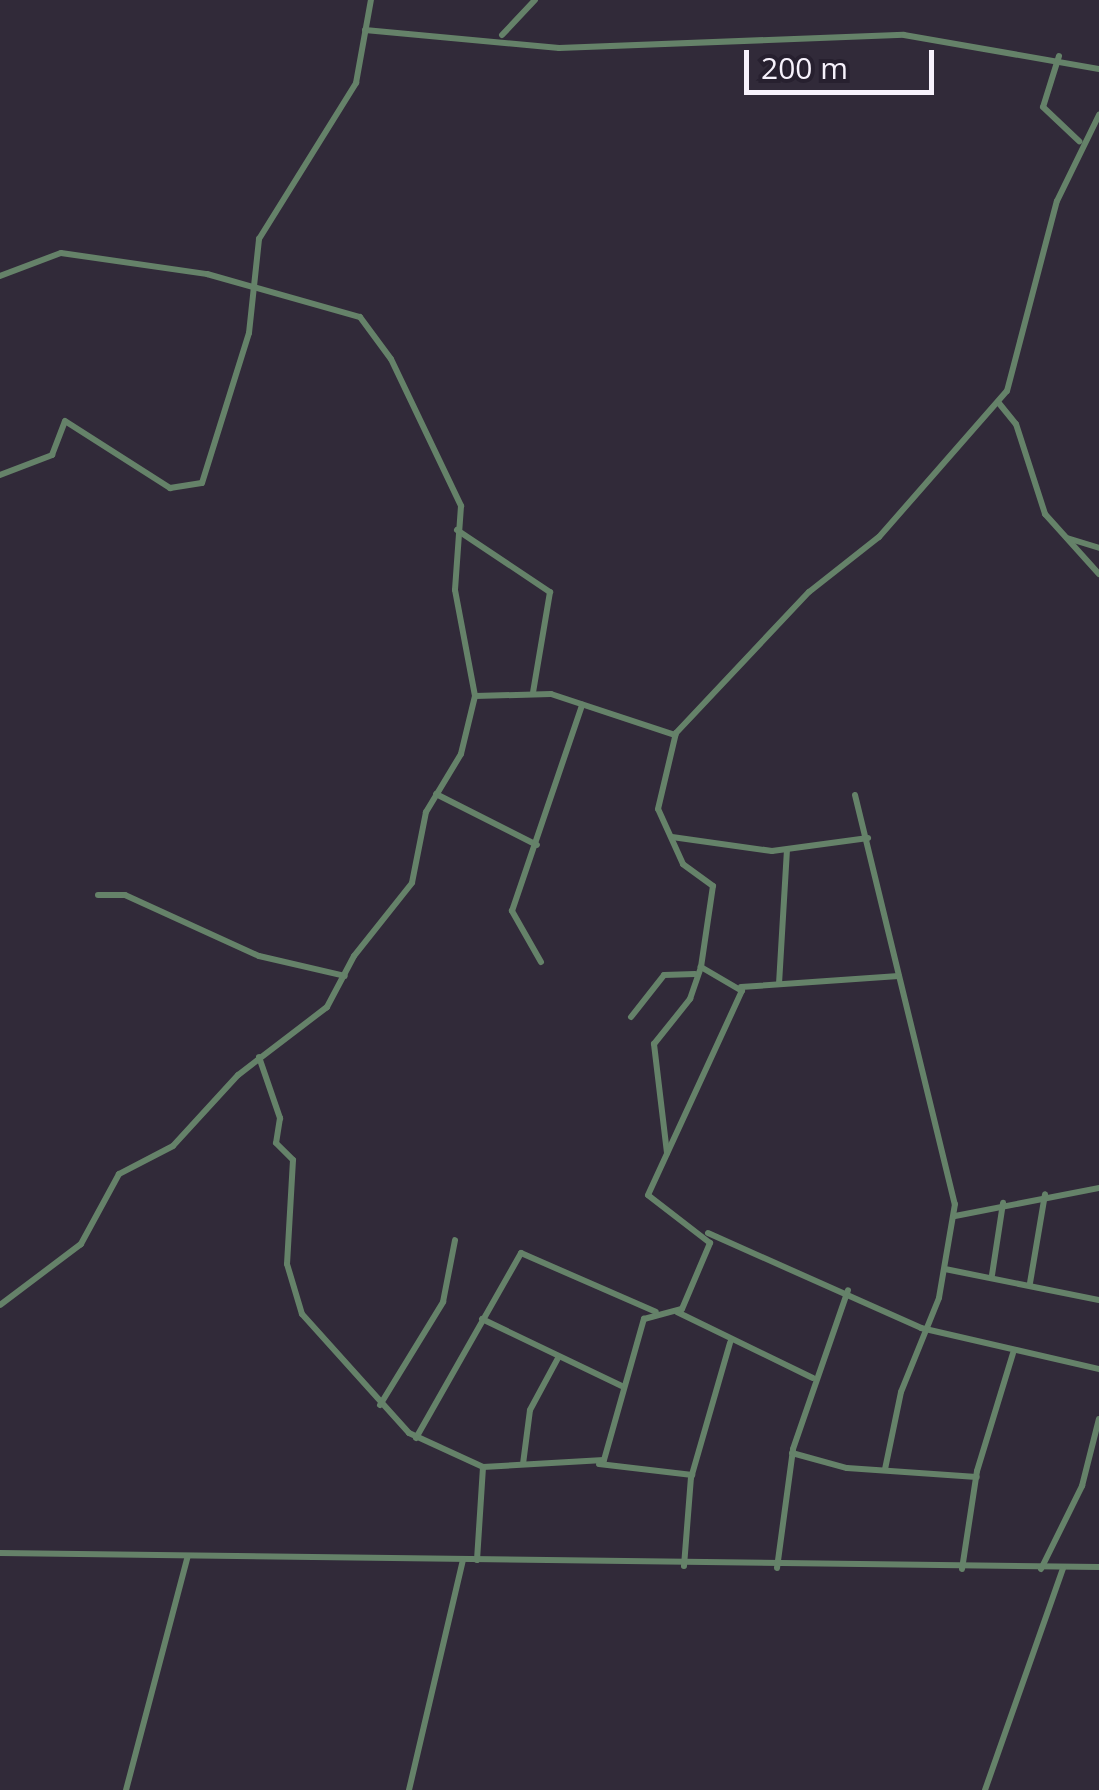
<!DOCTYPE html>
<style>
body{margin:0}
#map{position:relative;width:1099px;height:1790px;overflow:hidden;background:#312a39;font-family:"Open Sans",sans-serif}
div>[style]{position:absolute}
.street>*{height:6px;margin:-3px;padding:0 3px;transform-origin:3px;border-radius:3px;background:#658269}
span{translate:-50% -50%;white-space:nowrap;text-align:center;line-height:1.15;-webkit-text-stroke:8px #27202f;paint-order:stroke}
.scale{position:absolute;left:744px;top:50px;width:190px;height:45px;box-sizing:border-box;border:5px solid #f7f2fc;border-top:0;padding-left:12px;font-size:30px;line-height:35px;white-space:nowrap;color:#f7f2fc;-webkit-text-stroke:8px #27202f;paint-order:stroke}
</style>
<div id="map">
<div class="street">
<div style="left:365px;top:30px;width:195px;rotate:5.3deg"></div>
<div style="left:559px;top:48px;width:345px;rotate:-2.2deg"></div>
<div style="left:904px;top:35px;width:198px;rotate:9.9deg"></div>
<div style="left:502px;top:35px;width:48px;rotate:-46.7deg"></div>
<div style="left:1059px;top:56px;width:53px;rotate:107.4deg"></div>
<div style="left:1043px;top:107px;width:50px;rotate:43.4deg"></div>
<div style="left:0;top:276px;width:65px;rotate:-20.7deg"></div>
<div style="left:61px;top:253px;width:148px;rotate:8.2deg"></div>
<div style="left:207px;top:274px;width:159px;rotate:15.7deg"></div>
<div style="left:360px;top:317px;width:52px;rotate:53.6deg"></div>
<div style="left:391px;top:359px;width:163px;rotate:64.5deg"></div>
<div style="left:461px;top:506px;width:84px;rotate:94.1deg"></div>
<div style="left:455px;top:590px;width:108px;rotate:79.3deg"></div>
<div style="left:475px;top:696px;width:60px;rotate:103.6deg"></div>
<div style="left:461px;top:754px;width:68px;rotate:121.1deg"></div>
<div style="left:426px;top:812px;width:72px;rotate:101.2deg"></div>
<div style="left:412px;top:883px;width:93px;rotate:128.5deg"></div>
<div style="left:354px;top:956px;width:58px;rotate:117.9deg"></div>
<div style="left:327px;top:1007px;width:112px;rotate:142.6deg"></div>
<div style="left:238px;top:1075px;width:96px;rotate:132.5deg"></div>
<div style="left:173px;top:1146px;width:61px;rotate:152.6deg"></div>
<div style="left:119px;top:1174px;width:80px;rotate:118.5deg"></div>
<div style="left:81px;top:1244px;width:101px;rotate:143deg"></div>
<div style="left:998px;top:402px;width:28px;rotate:51deg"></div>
<div style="left:1016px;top:424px;width:95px;rotate:72.1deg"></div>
<div style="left:1045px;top:514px;width:81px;rotate:48deg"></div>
<div style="left:0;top:475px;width:56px;rotate:-21deg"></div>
<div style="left:52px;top:455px;width:36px;rotate:-69deg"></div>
<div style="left:65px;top:421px;width:125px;rotate:32.5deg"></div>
<div style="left:170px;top:488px;width:32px;rotate:-9deg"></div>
<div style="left:202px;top:483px;width:157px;rotate:-72.6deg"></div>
<div style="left:249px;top:333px;width:95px;rotate:-83.9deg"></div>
<div style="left:259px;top:239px;width:184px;rotate:-58.1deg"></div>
<div style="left:356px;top:83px;width:84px;rotate:-79.8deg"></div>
<div style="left:457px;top:530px;width:112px;rotate:33.7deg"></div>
<div style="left:550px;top:592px;width:101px;rotate:99.6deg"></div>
<div style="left:1067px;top:538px;width:34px;rotate:17deg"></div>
<div style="left:475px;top:696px;width:76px;rotate:-1.5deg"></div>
<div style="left:551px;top:694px;width:131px;rotate:18.3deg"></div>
<div style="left:436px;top:794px;width:113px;rotate:26.8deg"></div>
<div style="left:855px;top:795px;width:421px;rotate:76.3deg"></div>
<div style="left:955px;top:1204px;width:95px;rotate:99.7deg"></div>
<div style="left:939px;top:1298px;width:101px;rotate:112deg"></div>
<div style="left:901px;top:1392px;width:79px;rotate:101.7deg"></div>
<div style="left:672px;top:837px;width:101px;rotate:8deg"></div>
<div style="left:772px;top:851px;width:97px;rotate:-7.7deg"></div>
<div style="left:98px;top:895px;width:27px"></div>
<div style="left:125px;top:895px;width:147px;rotate:24.5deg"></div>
<div style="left:259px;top:956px;width:88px;rotate:13.1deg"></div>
<div style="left:541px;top:962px;width:59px;rotate:-119.6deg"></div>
<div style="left:512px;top:911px;width:218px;rotate:-71.2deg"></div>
<div style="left:779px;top:984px;width:133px;rotate:-86.6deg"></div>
<div style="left:741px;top:987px;width:158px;rotate:-4deg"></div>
<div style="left:631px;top:1017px;width:53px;rotate:-51.8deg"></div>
<div style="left:664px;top:975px;width:31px;rotate:-2deg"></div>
<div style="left:259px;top:1057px;width:65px;rotate:71deg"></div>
<div style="left:280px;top:1118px;width:25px;rotate:99deg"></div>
<div style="left:276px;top:1143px;width:24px;rotate:45deg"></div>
<div style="left:293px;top:1160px;width:104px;rotate:93.3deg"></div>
<div style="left:287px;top:1264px;width:52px;rotate:73.3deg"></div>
<div style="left:302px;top:1314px;width:160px;rotate:48deg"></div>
<div style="left:409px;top:1433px;width:81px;rotate:24.7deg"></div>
<div style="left:667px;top:1153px;width:110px;rotate:-96.8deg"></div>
<div style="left:654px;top:1044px;width:58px;rotate:-51.3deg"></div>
<div style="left:690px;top:999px;width:34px;rotate:-71deg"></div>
<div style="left:955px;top:1216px;width:147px;rotate:-11deg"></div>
<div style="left:708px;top:1233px;width:233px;rotate:24deg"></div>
<div style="left:921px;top:1328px;width:183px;rotate:13deg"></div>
<div style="left:945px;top:1269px;width:157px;rotate:11.4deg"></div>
<div style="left:992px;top:1275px;width:73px;rotate:-81.3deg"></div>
<div style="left:1030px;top:1283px;width:90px;rotate:-80.4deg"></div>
<div style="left:677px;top:1312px;width:151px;rotate:25.9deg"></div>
<div style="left:482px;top:1319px;width:155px;rotate:25.6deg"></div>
<div style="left:380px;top:1405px;width:121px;rotate:-58.5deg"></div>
<div style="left:443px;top:1302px;width:63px;rotate:-79deg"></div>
<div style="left:416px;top:1438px;width:213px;rotate:-60.4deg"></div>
<div style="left:521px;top:1253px;width:147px;rotate:23.6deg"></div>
<div style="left:792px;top:1453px;width:57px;rotate:15.3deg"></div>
<div style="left:847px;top:1468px;width:130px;rotate:4deg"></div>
<div style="left:523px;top:1464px;width:54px;rotate:-82.6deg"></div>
<div style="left:530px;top:1410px;width:59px;rotate:-61.7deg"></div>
<div style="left:599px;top:1464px;width:94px;rotate:6.7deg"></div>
<div style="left:0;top:1553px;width:1099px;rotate:0.73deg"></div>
<div style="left:477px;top:1560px;width:93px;rotate:-86.3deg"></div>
<div style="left:483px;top:1467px;width:121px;rotate:-3.3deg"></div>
<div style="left:604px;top:1460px;width:147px;rotate:-74.2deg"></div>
<div style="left:644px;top:1319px;width:39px;rotate:-15deg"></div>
<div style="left:682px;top:1309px;width:72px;rotate:-67deg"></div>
<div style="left:710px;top:1243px;width:78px;rotate:-142.3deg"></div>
<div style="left:648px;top:1195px;width:225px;rotate:-65.3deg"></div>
<div style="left:742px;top:991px;width:48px;rotate:-149.7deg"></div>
<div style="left:701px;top:967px;width:82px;rotate:-81.6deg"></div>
<div style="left:713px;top:886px;width:37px;rotate:-144deg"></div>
<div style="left:683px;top:864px;width:60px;rotate:-114.4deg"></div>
<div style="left:658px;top:809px;width:78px;rotate:-76.7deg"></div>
<div style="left:676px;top:733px;width:194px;rotate:-46.7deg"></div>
<div style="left:809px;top:592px;width:89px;rotate:-38.2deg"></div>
<div style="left:879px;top:537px;width:194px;rotate:-48.8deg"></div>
<div style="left:1007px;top:391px;width:196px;rotate:-75.3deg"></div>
<div style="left:1057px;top:201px;width:96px;rotate:-64deg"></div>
<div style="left:684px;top:1566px;width:88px;rotate:-85.5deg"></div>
<div style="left:691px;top:1478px;width:141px;rotate:-73.9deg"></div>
<div style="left:777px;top:1568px;width:120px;rotate:-82.3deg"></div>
<div style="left:793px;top:1449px;width:168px;rotate:-70.9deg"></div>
<div style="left:962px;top:1569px;width:99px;rotate:-81.3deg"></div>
<div style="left:977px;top:1471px;width:123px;rotate:-73deg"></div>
<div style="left:1041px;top:1569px;width:93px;rotate:-63.7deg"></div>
<div style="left:1082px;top:1486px;width:69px;rotate:-75.8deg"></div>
<div style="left:126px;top:1790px;width:242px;rotate:-75.2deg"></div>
<div style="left:409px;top:1790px;width:236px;rotate:-76.8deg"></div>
<div style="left:985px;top:1790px;width:235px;rotate:-70.6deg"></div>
</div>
<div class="scale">200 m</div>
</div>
